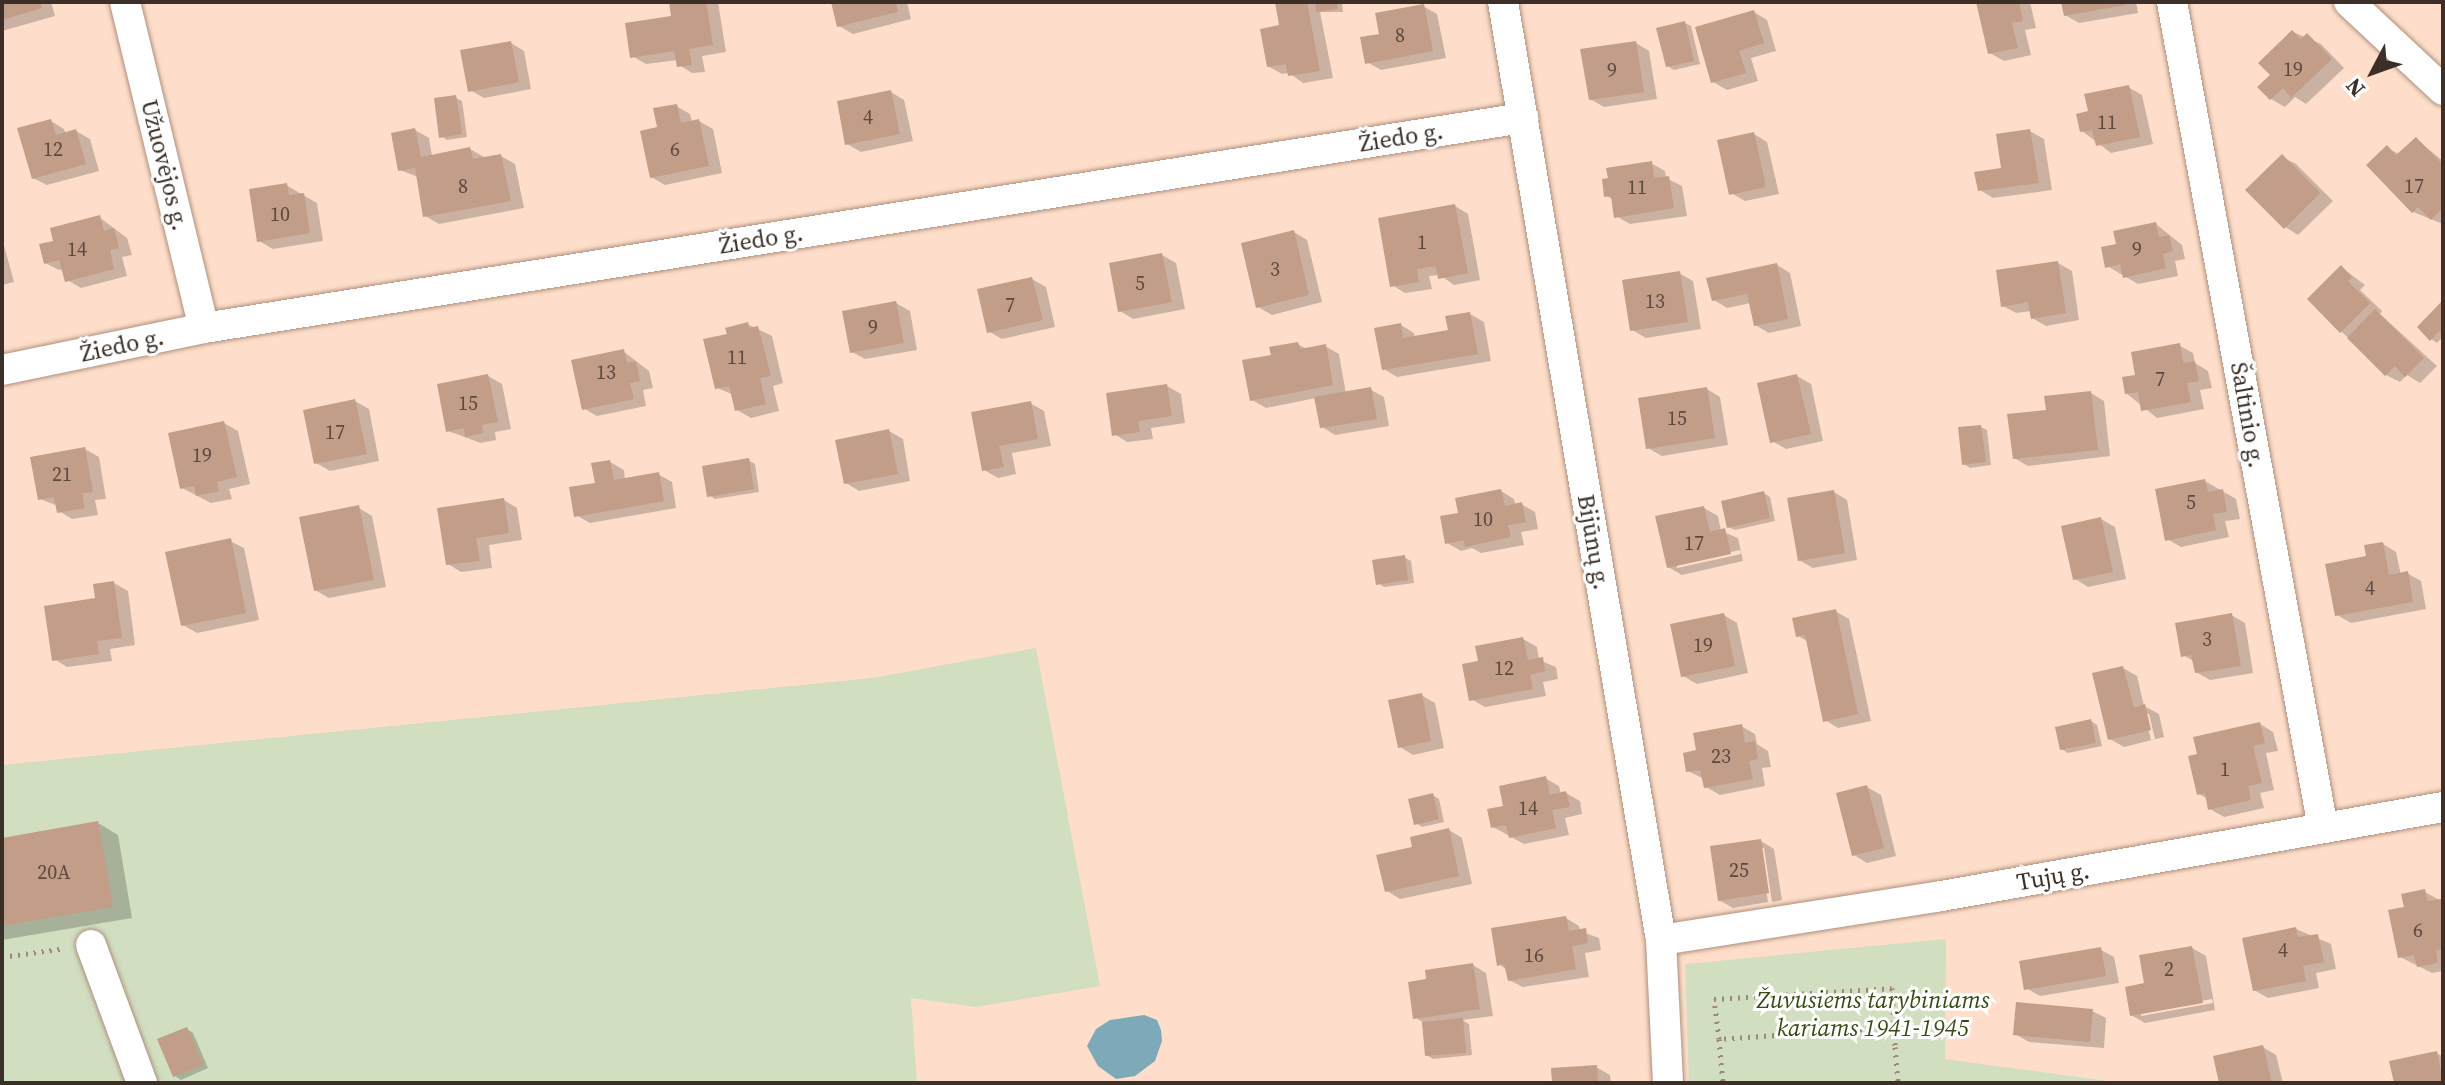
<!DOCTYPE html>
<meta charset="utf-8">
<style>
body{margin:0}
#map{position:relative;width:2445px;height:1085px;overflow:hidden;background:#fedeca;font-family:"Source Serif 4",serif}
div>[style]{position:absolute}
.green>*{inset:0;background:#d1dec0}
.water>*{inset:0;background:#7daab9}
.shadow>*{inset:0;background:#0003}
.building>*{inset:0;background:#c29d88}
.path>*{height:5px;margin-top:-2.5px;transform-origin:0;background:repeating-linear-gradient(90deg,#9d8779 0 2px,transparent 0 8px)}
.roads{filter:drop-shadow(0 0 2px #ad907d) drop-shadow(0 0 2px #ad907d)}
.street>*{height:30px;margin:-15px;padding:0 15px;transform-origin:15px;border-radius:15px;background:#fff}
span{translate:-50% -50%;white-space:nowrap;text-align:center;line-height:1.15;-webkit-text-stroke:6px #fff;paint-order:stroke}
.number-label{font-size:20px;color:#5d4a3f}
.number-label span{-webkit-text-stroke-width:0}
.street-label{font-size:24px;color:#3b2f27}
.park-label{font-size:24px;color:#384b14;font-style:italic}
.frame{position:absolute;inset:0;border:4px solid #3b2f27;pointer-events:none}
.north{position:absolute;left:2333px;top:32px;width:80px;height:80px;-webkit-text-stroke:6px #fff;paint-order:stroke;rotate:229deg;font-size:22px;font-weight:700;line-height:32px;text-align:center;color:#3b2f27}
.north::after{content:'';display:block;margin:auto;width:28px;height:36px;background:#3b2f27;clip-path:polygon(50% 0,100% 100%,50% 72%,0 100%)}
</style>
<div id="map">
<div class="green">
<div style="clip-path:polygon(1036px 648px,1100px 986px,976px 1007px,911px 998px,917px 1083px,2px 1083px,2px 765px,872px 678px)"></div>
<div style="clip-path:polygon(1946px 939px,1945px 1059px,2122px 1083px,1689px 1083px,1685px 964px)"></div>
</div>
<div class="water">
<div style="clip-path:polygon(1144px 1015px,1157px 1020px,1161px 1030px,1162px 1041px,1155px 1061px,1135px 1076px,1116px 1079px,1098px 1066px,1087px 1046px,1096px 1029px,1110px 1020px)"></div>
</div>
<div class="shadow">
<div style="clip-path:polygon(2px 2px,51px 2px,55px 16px,2px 31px)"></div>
<div style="clip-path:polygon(671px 2px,718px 2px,726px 52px,702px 56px,705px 72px,692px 73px,679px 65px,678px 60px,646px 64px,632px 56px,673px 18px)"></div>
<div style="clip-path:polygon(833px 2px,907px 2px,911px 19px,853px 34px,839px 26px)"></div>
<div style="clip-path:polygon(1277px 2px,1342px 2px,1343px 12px,1320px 12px,1333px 78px,1303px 83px,1289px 73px,1282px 74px,1268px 66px,1282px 27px)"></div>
<div style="clip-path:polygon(1978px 2px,2030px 2px,2036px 28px,2025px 30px,2031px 55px,2004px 61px,1990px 53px)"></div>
<div style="clip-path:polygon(2063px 2px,2136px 2px,2138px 13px,2079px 23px,2065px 15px)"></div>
<div style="clip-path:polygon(1423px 6px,1437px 14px,1446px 58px,1381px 70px,1367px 62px,1381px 35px)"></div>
<div style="clip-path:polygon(1754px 12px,1767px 20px,1776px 51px,1751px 58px,1758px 81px,1727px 90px,1713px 82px)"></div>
<div style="clip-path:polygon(1685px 23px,1691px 26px,1700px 64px,1674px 70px,1667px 66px)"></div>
<div style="clip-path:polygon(2293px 32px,2321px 44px,2344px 68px,2306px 104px,2295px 97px,2285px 107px,2271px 99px,2272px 75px)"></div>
<div style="clip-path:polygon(511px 43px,524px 51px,531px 89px,484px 98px,470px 90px)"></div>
<div style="clip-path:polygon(1636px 43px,1649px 51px,1657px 99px,1604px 107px,1590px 99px)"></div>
<div style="clip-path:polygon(2128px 87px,2142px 95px,2153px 144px,2111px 153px,2082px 131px,2090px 113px)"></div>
<div style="clip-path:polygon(891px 92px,904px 100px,913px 141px,861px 152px,847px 144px)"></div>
<div style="clip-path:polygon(456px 98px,462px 101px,467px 137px,447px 140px,441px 136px)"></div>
<div style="clip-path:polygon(676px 106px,690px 114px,692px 122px,699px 121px,713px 129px,722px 173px,665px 185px,651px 177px,659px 129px)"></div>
<div style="clip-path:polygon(51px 121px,64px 129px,66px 134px,76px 131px,90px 139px,99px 171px,47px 185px,33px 178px)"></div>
<div style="clip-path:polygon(415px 130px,429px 138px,432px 156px,470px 149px,484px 157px,501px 156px,515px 164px,524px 208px,439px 224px,425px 216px,418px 177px,400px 170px)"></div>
<div style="clip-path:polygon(2030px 131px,2044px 139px,2052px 190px,1993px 198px,1980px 190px,2004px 169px)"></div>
<div style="clip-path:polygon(1754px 134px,1767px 142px,1779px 194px,1745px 201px,1731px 193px)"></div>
<div style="clip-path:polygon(2416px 139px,2443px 161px,2443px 224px,2413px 212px,2387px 148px,2399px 154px)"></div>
<div style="clip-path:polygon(2282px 157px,2296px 164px,2333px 201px,2298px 235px,2285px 227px)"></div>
<div style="clip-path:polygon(1651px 163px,1665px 171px,1666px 178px,1682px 186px,1687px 216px,1630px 224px,1616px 216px,1614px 200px,1606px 196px)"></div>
<div style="clip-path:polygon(286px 185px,317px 203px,323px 241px,273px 249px,259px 241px)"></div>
<div style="clip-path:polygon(1455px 206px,1468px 214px,1480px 280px,1454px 285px,1440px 275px,1429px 276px,1432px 289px,1405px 293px,1392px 285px)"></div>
<div style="clip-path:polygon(99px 217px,127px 238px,132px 255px,122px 257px,127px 276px,81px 288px,67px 280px,64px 269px,59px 270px,45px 263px)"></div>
<div style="clip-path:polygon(2156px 224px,2182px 245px,2185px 259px,2175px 261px,2178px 276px,2138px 284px,2107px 266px,2118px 245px)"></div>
<div style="clip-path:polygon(1294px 232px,1307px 240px,1322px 302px,1272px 315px,1258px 307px)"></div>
<div style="clip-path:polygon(2px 238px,14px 282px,2px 285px)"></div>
<div style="clip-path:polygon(1162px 255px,1176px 263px,1185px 309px,1133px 319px,1120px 311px)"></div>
<div style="clip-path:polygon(2058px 263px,2072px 271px,2079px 320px,2046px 326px,2032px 318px,2032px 311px,2016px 313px,2003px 306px)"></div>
<div style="clip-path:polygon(1777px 265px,1790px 273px,1801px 326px,1769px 333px,1755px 325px,1751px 303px,1727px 308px,1714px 300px)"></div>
<div style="clip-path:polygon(2341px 267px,2365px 285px,2360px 290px,2382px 311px,2380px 314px,2437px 366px,2420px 383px,2407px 375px,2400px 382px,2386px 375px,2341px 331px)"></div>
<div style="clip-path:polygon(1679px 273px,1693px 281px,1701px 329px,1646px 338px,1632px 330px)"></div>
<div style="clip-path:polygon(1032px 279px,1046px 287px,1055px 327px,1002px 339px,988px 331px)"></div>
<div style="clip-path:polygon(896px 303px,910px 311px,917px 350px,865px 359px,852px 352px)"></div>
<div style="clip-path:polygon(2443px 304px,2443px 337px,2437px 343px,2431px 339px)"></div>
<div style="clip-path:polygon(1470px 314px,1484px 322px,1491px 361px,1397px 377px,1384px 369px,1401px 325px,1414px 333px,1415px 338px,1450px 332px)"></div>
<div style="clip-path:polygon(747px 324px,772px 336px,783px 383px,773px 386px,779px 411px,751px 418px,737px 410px,734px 395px,717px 388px,729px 335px)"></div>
<div style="clip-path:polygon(1298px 344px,1308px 350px,1325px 346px,1339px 354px,1346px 394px,1371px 390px,1384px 397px,1389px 426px,1335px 435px,1322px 427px,1316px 398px,1266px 408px,1252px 400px,1273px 356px)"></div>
<div style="clip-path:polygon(2180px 346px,2193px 353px,2195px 363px,2208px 371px,2212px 388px,2200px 390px,2204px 409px,2157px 418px,2126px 393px,2137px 377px)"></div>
<div style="clip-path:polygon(623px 351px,649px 371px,653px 388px,643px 390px,646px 406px,597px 416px,583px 408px)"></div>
<div style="clip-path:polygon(488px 376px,502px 384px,511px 429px,495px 432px,496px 440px,481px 443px,448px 431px)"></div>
<div style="clip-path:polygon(1797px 376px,1811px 384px,1823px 441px,1786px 449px,1772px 441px)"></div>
<div style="clip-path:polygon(1167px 386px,1181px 394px,1185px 423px,1151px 428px,1153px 439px,1127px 442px,1114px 434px)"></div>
<div style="clip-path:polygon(1707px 389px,1720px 397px,1728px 445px,1662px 456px,1648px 448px)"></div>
<div style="clip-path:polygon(2091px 393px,2104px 401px,2110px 456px,2028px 466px,2014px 458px,2048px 412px)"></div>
<div style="clip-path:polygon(355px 401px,369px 409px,379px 461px,330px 471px,316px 463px)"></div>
<div style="clip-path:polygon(1030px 403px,1044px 411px,1051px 446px,1012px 453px,1016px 474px,998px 478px,984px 470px,974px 414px)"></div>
<div style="clip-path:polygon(224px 423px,238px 431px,250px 484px,229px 489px,232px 499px,211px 503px,182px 488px)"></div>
<div style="clip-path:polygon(1981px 427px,1987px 430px,1991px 465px,1970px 468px,1964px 464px)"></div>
<div style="clip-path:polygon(889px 431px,903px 439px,910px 481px,859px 491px,846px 483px)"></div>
<div style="clip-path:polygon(85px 449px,99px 457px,106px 499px,95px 500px,98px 515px,72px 519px,59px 511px,58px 506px,40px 499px)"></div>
<div style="clip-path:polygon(748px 460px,755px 464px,759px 492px,715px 499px,709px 495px)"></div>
<div style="clip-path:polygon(610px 462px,624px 470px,625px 480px,658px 474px,672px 482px,676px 508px,590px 523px,576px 515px)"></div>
<div style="clip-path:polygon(2205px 481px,2236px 499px,2240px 519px,2225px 521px,2229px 537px,2181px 547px,2167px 539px)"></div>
<div style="clip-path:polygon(1501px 491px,1514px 499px,1516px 506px,1521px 504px,1535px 512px,1538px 529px,1521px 532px,1524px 545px,1481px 553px,1472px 548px,1461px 551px,1447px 543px,1461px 514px)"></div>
<div style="clip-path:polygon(1834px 492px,1847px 500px,1857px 560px,1813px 568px,1799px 560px)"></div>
<div style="clip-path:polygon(1764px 493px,1770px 497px,1775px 521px,1735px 530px,1728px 527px)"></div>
<div style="clip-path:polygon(504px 500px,517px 508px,522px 540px,489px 545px,492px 568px,461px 572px,448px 564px)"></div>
<div style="clip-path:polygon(359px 508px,372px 516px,386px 587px,329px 598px,315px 590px)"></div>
<div style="clip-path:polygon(evenodd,1704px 508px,1718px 516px,1721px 531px,1738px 538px,1743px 561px,1682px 575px,1668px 567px,1704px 508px,1740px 550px,1741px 554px,1677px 568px,1677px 564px,1740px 550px)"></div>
<div style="clip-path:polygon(2101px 519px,2115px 527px,2126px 579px,2088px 587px,2075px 579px)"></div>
<div style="clip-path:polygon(230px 541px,244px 548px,259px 620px,197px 633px,183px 625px)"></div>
<div style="clip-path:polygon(2383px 544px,2396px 552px,2401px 575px,2407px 573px,2421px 581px,2426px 609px,2351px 623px,2337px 615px,2368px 557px)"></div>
<div style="clip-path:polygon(1404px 557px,1411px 561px,1414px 583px,1384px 587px,1378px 583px)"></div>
<div style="clip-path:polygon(114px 583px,128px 591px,135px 645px,110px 649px,112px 661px,67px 667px,54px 659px)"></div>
<div style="clip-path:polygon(1835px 611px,1849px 619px,1871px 721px,1838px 728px,1825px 720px,1807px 641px,1798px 636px)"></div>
<div style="clip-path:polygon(1724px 615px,1737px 623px,1748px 673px,1697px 684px,1683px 676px)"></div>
<div style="clip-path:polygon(2231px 615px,2245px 623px,2253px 673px,2210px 680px,2196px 672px,2195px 662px,2183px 655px)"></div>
<div style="clip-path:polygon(1523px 639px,1537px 647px,1539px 660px,1556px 667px,1558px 679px,1543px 682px,1546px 696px,1485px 707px,1471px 699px,1480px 662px)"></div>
<div style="clip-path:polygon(evenodd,2123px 668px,2137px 676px,2144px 706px,2159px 714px,2164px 737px,2124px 747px,2110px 739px,2123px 668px,2145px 714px,2149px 714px,2155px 739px,2151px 740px,2145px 714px)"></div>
<div style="clip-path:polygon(1421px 695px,1435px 703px,1444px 748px,1413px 755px,1400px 747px)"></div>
<div style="clip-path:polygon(2091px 721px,2097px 725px,2102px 746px,2068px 753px,2061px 749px)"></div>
<div style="clip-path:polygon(2260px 724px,2273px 732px,2278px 751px,2266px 753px,2274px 790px,2260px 793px,2264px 808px,2224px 817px,2210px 809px,2208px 799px,2199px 794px)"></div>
<div style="clip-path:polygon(1741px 726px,1755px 734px,1757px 744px,1768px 751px,1771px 767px,1762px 768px,1765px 786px,1720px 795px,1706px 787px,1704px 779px,1688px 771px,1699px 752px)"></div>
<div style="clip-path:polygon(1545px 778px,1559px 786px,1561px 794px,1566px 793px,1580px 801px,1582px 814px,1565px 818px,1569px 835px,1524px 844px,1493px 827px,1506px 807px)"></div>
<div style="clip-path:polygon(1867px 787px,1881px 795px,1896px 856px,1867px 863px,1854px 855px)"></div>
<div style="clip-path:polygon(1433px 795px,1439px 799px,1444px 822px,1422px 827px,1416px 823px)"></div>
<div style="clip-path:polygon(98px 823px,118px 835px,132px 918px,2px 940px,2px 840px)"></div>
<div style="clip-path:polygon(1449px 830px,1462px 838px,1472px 884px,1400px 899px,1387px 891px,1414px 849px)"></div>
<div style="clip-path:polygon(1761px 841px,1774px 849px,1782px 900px,1772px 902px,1764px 848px,1760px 848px,1768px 902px,1733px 908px,1719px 900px)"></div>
<div style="clip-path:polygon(2425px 892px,2443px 902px,2443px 971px,2432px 973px,2400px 957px,2406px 908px)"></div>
<div style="clip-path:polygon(1566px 918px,1579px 926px,1580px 931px,1599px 938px,1601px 950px,1585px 953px,1589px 977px,1523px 987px,1509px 980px,1507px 970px,1499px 964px)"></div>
<div style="clip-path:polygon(2296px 929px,2331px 944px,2336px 969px,2316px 973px,2319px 988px,2268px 998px,2254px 990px)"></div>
<div style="clip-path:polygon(evenodd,2192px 948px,2206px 956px,2215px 1010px,2145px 1023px,2131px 1015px,2147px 985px,2192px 948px,2212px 999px,2213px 1003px,2141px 1016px,2141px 1012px,2212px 999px)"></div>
<div style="clip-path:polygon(2101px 950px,2114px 957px,2119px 983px,2040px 996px,2026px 988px)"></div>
<div style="clip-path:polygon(1473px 965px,1486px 973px,1493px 1016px,1462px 1020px,1469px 1024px,1472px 1055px,1433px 1059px,1427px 1055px,1424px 1023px,1415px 1017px,1428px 980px)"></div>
<div style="clip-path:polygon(2092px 1011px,2106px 1018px,2104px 1048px,2029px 1042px,2015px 1034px)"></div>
<div style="clip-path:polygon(187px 1029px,193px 1033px,208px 1068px,181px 1080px,175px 1076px)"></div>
<div style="clip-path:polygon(2263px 1047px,2276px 1055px,2283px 1083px,2221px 1083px)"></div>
<div style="clip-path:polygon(2437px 1053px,2443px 1057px,2443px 1083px,2396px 1083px)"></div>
<div style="clip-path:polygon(1596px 1067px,1610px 1075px,1611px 1083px,1554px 1083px)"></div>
</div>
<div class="building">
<div style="clip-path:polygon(2px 2px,40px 2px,42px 8px,2px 20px)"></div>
<div style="clip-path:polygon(669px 2px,706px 2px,713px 45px,689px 49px,692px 65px,677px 67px,674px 51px,630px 58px,625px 23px,671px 16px)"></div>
<div style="clip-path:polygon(831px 2px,896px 2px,898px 12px,837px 27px)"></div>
<div style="clip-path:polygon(1275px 2px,1307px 2px,1320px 71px,1288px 76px,1286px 64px,1267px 67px,1260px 29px,1279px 25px)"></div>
<div style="clip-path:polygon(1315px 2px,1337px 2px,1338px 9px,1316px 12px)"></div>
<div style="clip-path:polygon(1976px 2px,2019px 2px,2023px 21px,2012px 23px,2018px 48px,1988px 54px)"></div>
<div style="clip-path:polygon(2061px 2px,2125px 2px,2125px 5px,2064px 16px)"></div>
<div style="clip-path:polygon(1424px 4px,1433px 51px,1365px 64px,1360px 37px,1379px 34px,1375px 13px)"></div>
<div style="clip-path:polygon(1754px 10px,1764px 43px,1739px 51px,1746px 73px,1711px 83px,1695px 27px)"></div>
<div style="clip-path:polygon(1685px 21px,1694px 61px,1666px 67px,1656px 28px)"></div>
<div style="clip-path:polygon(2292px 30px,2301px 39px,2307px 33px,2332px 59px,2291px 98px,2283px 88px,2270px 100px,2257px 87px,2270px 75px,2258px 63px)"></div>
<div style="clip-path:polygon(511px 41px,519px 82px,468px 92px,460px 50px)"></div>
<div style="clip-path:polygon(1636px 41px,1644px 92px,1589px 100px,1580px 49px)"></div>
<div style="clip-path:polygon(2129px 85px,2140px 137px,2096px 146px,2092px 130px,2080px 132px,2076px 114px,2088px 111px,2084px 94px)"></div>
<div style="clip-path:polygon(891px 90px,900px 134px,845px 145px,837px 101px)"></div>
<div style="clip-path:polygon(456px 95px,462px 134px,439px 138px,434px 98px)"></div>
<div style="clip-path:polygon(677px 104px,681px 123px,699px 119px,709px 166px,650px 178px,640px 131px,657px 127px,653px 108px)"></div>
<div style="clip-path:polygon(51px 119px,56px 135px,76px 129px,86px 164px,32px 179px,17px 128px)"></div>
<div style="clip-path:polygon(415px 128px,421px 157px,470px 147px,473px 159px,501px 154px,511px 201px,423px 217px,415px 168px,398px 171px,391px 133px)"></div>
<div style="clip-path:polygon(2030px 129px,2039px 183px,1978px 191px,1974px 172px,2001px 168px,1996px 134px)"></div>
<div style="clip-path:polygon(1754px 132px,1766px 187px,1729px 195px,1717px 140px)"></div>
<div style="clip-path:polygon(2416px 137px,2443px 165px,2443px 208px,2431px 220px,2418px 207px,2412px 213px,2366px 165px,2387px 145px,2396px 155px)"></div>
<div style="clip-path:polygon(2282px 154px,2320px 193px,2284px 229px,2245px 190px)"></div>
<div style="clip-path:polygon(1652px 161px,1654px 178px,1669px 176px,1674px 208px,1614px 218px,1611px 196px,1604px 197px,1602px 179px,1608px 178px,1606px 168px)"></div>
<div style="clip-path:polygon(287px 183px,289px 195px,304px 193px,310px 233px,257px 242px,249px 189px)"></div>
<div style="clip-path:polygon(1455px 204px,1468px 273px,1438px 279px,1436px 266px,1417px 269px,1419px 282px,1390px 287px,1378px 218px)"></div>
<div style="clip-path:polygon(100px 215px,104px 231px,114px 228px,119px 248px,110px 250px,114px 269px,65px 282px,59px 260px,44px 264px,39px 244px,53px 241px,50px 228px)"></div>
<div style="clip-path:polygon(2156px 222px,2159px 237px,2169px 235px,2173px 251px,2163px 254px,2166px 268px,2123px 278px,2120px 264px,2105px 268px,2101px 247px,2116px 244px,2113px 231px)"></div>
<div style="clip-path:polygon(1294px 230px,1309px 295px,1256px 308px,1241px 243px)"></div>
<div style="clip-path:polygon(1162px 253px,1172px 302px,1118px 312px,1109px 263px)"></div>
<div style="clip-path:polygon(2058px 261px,2066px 313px,2031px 319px,2028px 302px,2001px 307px,1996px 270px)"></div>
<div style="clip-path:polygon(1777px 263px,1788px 319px,1754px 326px,1747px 294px,1712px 301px,1706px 278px)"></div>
<div style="clip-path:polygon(2341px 265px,2352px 277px,2348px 281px,2370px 303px,2340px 333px,2307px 299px)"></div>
<div style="clip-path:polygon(1680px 271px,1688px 322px,1630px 331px,1622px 280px)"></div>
<div style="clip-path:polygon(1032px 277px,1043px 320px,987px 333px,977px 289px)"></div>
<div style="clip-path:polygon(2443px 300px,2443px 335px,2439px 331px,2430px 341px,2417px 327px)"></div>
<div style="clip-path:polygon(896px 301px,904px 343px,850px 353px,842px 311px)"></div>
<div style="clip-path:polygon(2375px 309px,2424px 358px,2405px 377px,2395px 366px,2385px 376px,2347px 338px)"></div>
<div style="clip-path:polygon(1470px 312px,1478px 354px,1382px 370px,1374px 328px,1401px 323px,1403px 338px,1448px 330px,1445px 316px)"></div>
<div style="clip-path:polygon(748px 322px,749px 328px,758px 326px,771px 376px,760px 378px,766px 404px,735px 411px,729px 386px,715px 389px,703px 339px,727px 334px,725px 328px)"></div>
<div style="clip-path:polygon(1298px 342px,1300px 349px,1326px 344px,1333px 385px,1250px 401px,1242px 360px,1271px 355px,1269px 347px)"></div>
<div style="clip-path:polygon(2180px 343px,2183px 363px,2195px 361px,2199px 381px,2187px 383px,2191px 402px,2141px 411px,2138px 392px,2125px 394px,2122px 377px,2135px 375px,2131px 352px)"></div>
<div style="clip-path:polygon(624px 349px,627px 363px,636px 361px,640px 381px,630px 383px,634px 399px,582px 410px,571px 360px)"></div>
<div style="clip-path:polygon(488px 374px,498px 422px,482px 425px,483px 433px,465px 437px,464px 428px,446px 432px,437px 384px)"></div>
<div style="clip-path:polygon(1797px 374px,1811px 434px,1770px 443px,1757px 383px)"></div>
<div style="clip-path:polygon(1167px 384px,1172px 416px,1138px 421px,1140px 432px,1112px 436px,1106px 393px)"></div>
<div style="clip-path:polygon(1371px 387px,1377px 419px,1320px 428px,1314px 397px)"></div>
<div style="clip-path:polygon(1707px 387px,1715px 438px,1646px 449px,1638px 398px)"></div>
<div style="clip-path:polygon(2091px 391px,2098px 450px,2013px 459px,2007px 414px,2046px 410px,2044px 396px)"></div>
<div style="clip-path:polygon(355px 399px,367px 454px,314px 464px,303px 410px)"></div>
<div style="clip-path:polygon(1031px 401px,1038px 439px,999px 446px,1004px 467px,982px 471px,971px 412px)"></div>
<div style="clip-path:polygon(224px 421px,237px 477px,217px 482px,219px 491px,196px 496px,194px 486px,180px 489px,168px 433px)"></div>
<div style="clip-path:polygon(1981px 425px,1986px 462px,1962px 465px,1958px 427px)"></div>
<div style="clip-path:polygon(889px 429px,898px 474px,844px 484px,835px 440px)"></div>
<div style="clip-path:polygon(85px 447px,93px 492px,82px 493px,85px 508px,57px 513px,54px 497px,38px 500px,30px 457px)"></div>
<div style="clip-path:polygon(749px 458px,754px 489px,707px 497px,702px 466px)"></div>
<div style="clip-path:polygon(610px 460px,614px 480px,659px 472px,664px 501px,574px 517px,569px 487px,595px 483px,591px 463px)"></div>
<div style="clip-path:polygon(2205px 479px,2208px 492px,2223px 489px,2227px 512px,2213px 514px,2216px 530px,2165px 541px,2155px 489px)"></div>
<div style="clip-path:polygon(1501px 489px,1505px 506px,1522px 502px,1526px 522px,1508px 525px,1511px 537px,1465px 547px,1464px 540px,1445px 544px,1440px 516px,1458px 513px,1455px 498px)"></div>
<div style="clip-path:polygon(1834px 490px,1845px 553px,1798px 561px,1787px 498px)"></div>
<div style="clip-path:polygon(1764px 491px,1770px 518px,1727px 528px,1721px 501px)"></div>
<div style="clip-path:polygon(504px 498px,509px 533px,476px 538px,480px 561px,446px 565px,437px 508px)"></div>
<div style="clip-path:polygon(359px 505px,374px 580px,314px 591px,299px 517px)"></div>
<div style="clip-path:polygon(1704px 506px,1710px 532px,1725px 528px,1731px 554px,1667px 568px,1655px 516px)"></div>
<div style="clip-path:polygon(2101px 517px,2113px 572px,2073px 580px,2061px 526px)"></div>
<div style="clip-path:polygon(231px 538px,246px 613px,181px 626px,165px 552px)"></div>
<div style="clip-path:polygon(2383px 542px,2389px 575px,2408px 571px,2413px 602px,2335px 616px,2325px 564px,2366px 556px,2364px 545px)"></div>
<div style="clip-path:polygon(1405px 555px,1408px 580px,1376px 585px,1372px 560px)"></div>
<div style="clip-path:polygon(114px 581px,122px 638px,97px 641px,99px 654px,52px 661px,44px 606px,95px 598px,93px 584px)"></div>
<div style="clip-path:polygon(1836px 609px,1858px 714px,1823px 722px,1805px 635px,1796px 637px,1792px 618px)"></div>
<div style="clip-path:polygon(1724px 613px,1735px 666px,1681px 677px,1670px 624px)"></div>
<div style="clip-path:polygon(2232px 613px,2241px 666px,2195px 673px,2191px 655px,2181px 657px,2175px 623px)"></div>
<div style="clip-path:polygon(1523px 637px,1528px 660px,1543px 657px,1545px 671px,1530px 675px,1533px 689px,1469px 701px,1462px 664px,1478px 661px,1475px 646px)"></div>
<div style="clip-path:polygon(2123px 666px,2134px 708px,2145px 704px,2151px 730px,2108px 740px,2092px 673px)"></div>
<div style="clip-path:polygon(1422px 693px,1431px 741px,1398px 748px,1388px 700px)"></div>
<div style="clip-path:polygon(2091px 719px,2096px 743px,2060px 750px,2055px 727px)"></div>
<div style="clip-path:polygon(2260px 722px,2265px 743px,2253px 746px,2262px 783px,2248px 786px,2251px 800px,2208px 810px,2205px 793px,2197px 795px,2188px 756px,2197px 754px,2193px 737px)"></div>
<div style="clip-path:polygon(1742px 724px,1745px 743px,1755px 741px,1758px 759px,1749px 761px,1753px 779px,1704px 788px,1700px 770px,1686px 772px,1683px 753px,1696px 750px,1693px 733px)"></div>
<div style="clip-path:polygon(1546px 776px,1550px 795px,1566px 791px,1570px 807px,1552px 810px,1556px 828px,1509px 838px,1506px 825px,1491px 828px,1487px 809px,1503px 806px,1499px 786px)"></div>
<div style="clip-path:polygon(1867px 785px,1884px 848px,1852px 856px,1836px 793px)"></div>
<div style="clip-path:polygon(1433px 793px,1439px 819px,1414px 825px,1408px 799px)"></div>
<div style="clip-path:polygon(98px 821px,113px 907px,2px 926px,2px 838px)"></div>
<div style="clip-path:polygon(1449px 828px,1459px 876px,1385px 892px,1376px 855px,1412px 847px,1410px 837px)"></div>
<div style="clip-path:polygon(1761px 839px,1769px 893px,1718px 901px,1710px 846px)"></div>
<div style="clip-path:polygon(2425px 889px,2427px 901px,2441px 899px,2443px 949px,2436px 951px,2438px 963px,2417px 967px,2414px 955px,2398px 958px,2388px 910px,2404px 907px,2401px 894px)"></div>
<div style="clip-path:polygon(1566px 916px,1569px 931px,1586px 928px,1588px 943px,1572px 946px,1576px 969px,1508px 981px,1504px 964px,1497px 966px,1491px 928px)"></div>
<div style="clip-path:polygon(2296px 927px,2298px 937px,2318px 934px,2324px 962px,2303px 966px,2306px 981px,2253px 991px,2242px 938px)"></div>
<div style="clip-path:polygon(2192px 946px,2203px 1003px,2130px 1016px,2125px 987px,2144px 983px,2139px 955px)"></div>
<div style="clip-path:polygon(2101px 947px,2106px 976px,2024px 990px,2019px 961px)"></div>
<div style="clip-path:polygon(1473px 963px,1480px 1009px,1413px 1019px,1408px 982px,1426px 979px,1425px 970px)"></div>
<div style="clip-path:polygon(2016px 1002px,2093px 1009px,2090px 1042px,2013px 1035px)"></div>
<div style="clip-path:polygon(1463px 1018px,1466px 1053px,1425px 1056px,1422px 1022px)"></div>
<div style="clip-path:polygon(187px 1027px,203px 1065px,173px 1077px,157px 1039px)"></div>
<div style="clip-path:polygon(2263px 1045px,2272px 1083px,2219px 1083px,2213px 1056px)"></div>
<div style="clip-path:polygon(2437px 1051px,2443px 1083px,2394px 1083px,2389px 1061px)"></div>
<div style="clip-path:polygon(1597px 1065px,1598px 1083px,1552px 1083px,1551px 1068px)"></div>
</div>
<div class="path">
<div style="left:2px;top:957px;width:59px;rotate:-7.9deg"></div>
<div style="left:1894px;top:1027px;width:175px;rotate:176.1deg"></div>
<div style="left:1719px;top:1039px;width:40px;rotate:-97.1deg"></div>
<div style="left:1714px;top:999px;width:178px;rotate:-3.5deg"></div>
<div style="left:1892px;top:988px;width:39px;rotate:87deg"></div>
<div style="left:1894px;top:1027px;width:20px;rotate:87deg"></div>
<div style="left:1895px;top:1047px;width:36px;rotate:85deg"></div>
<div style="left:1719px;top:1039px;width:44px;rotate:84.8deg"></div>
</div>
<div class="roads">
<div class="street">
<div style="left:125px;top:2px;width:335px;rotate:76.4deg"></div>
<div style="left:1503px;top:2px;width:951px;rotate:80.44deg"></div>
<div style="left:1661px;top:940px;width:143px;rotate:87.2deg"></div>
<div style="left:2172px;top:2px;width:840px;rotate:79.64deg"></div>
<div style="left:2349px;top:2px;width:129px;rotate:43.1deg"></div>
<div style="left:2px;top:370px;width:206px;rotate:-11.7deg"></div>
<div style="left:204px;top:328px;width:1336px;rotate:-9.05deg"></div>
<div style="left:1661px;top:940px;width:278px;rotate:-8.9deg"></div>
<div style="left:1936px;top:897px;width:515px;rotate:-10.07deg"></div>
<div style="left:91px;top:945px;width:147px;rotate:69.7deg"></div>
</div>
</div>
<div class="number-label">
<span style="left:1400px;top:35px">8</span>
<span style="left:2293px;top:69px">19</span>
<span style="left:1612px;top:70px">9</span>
<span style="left:868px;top:117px">4</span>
<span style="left:2107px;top:122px">11</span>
<span style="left:53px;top:149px">12</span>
<span style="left:675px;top:149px">6</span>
<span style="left:463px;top:186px">8</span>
<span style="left:2414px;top:186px">17</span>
<span style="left:1637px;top:187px">11</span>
<span style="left:280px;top:214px">10</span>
<span style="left:1422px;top:242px">1</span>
<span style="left:77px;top:249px">14</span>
<span style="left:2137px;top:249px">9</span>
<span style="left:1275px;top:269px">3</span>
<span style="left:1140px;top:283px">5</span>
<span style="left:1655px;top:301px">13</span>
<span style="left:1010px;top:305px">7</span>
<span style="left:873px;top:327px">9</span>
<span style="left:737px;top:357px">11</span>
<span style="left:606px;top:372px">13</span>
<span style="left:2160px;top:379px">7</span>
<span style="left:468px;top:403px">15</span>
<span style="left:1677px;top:418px">15</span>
<span style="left:335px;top:432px">17</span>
<span style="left:202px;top:455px">19</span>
<span style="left:62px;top:474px">21</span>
<span style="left:2191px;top:502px">5</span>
<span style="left:1483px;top:519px">10</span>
<span style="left:1694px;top:543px">17</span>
<span style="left:2370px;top:588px">4</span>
<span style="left:2207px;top:639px">3</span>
<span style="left:1703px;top:645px">19</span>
<span style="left:1504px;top:668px">12</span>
<span style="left:1721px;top:756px">23</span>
<span style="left:2225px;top:769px">1</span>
<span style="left:1528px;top:808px">14</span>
<span style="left:1739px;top:870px">25</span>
<span style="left:54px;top:872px">20A</span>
<span style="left:2418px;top:930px">6</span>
<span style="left:2283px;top:950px">4</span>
<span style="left:1534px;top:955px">16</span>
<span style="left:2169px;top:969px">2</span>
</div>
<div class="street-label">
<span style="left:1401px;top:137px;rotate:-9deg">Žiedo g.</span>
<span style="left:165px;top:165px;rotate:76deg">Užuovėjos g.</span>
<span style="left:761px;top:239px;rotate:-9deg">Žiedo g.</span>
<span style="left:122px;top:345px;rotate:-12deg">Žiedo g.</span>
<span style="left:2248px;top:415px;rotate:80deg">Šaltinio g.</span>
<span style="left:1594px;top:542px;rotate:80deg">Bijūnų g.</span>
<span style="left:2053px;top:876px;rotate:-10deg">Tujų g.</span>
</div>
<div class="park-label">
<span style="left:1873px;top:1014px">Žuvusiems tarybiniams<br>kariams 1941-1945</span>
</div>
<div class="frame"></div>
<div class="north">N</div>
</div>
